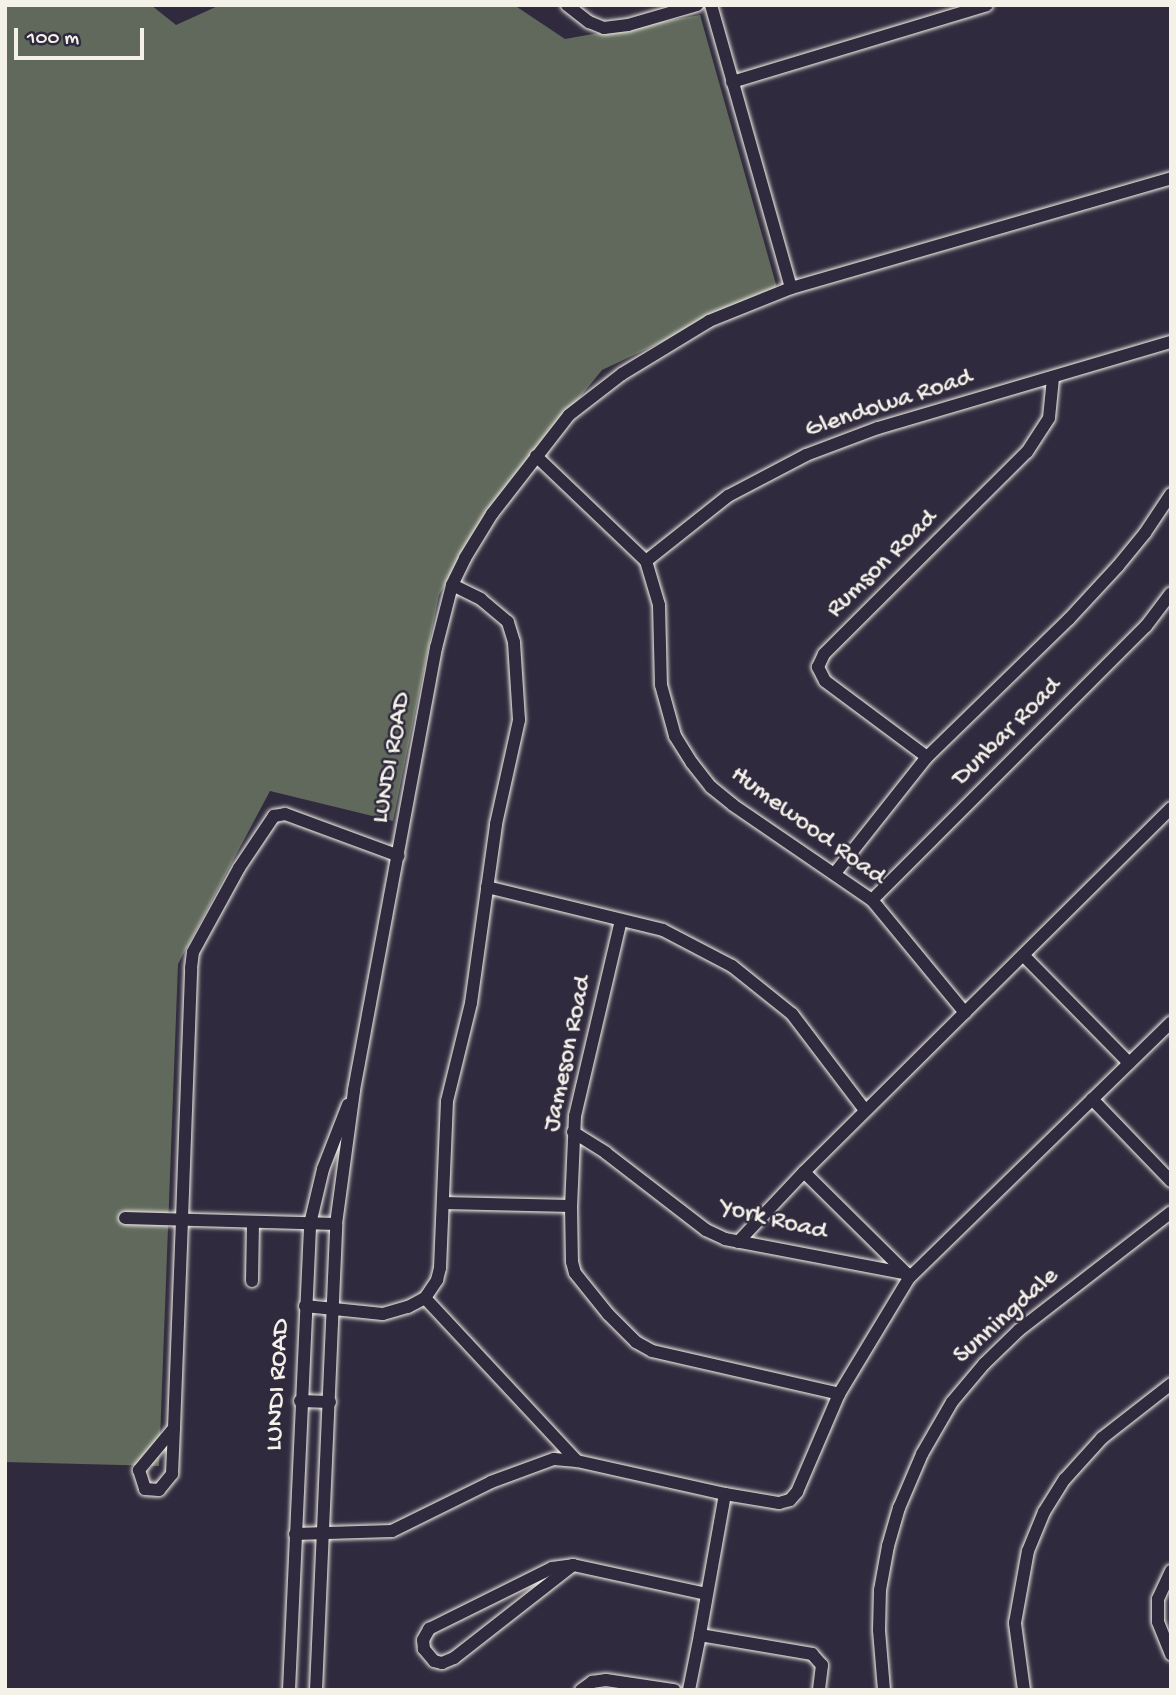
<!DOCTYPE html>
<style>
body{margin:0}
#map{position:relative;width:1176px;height:1695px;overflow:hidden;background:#2f2a3d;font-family:"Gochi Hand",sans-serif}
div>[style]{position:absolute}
.green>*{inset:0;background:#61695c}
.roads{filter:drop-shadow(0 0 2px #f4f1e8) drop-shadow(0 0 2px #f4f1e8)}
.minor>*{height:12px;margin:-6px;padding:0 6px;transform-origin:6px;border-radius:6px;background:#2f2a3d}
span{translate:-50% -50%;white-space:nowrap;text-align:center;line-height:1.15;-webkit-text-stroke:5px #2f2a3d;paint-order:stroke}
.street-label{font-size:26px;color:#f4f1e8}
.frame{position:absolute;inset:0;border:7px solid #f4f1e8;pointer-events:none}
.scale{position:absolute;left:14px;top:28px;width:130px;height:32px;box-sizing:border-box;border:4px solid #f4f1e8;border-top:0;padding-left:9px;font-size:21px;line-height:24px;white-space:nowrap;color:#f4f1e8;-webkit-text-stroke:5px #2f2a3d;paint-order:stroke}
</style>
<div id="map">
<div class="green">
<div style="clip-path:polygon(5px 5px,151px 5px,176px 25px,220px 5px,514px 5px,565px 39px,700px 15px,777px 288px,602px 370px,486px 513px,439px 595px,393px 821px,270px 791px,178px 964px,159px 1466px,5px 1462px)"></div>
</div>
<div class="roads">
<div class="minor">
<div style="left:567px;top:5px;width:28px;rotate:38deg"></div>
<div style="left:589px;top:22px;width:16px;rotate:22deg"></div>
<div style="left:604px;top:28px;width:24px;rotate:-7deg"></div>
<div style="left:628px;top:25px;width:72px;rotate:-16.2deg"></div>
<div style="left:711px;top:5px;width:294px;rotate:74.2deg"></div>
<div style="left:732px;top:82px;width:266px;rotate:-16.8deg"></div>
<div style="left:536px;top:456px;width:152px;rotate:43.7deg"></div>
<div style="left:646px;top:561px;width:46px;rotate:73.5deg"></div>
<div style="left:659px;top:605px;width:80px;rotate:88.6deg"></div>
<div style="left:661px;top:685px;width:53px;rotate:74.6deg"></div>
<div style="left:675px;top:736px;width:32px;rotate:58deg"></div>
<div style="left:692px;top:763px;width:31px;rotate:52deg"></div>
<div style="left:711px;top:787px;width:28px;rotate:39deg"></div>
<div style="left:733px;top:805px;width:168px;rotate:34.4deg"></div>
<div style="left:872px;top:900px;width:146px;rotate:50.5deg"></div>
<div style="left:646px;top:561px;width:105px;rotate:-38.4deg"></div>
<div style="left:728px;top:496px;width:88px;rotate:-27.7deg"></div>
<div style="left:806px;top:455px;width:77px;rotate:-20.6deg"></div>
<div style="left:878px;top:428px;width:305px;rotate:-16.4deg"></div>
<div style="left:927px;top:757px;width:127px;rotate:-143.3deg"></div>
<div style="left:825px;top:681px;width:16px;rotate:-117deg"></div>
<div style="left:818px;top:667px;width:14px;rotate:-65deg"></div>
<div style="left:824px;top:654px;width:286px;rotate:-44.9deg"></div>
<div style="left:1027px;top:452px;width:40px;rotate:-57.1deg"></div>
<div style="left:1049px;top:418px;width:40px;rotate:-84.3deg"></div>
<div style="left:835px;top:873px;width:148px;rotate:-51.6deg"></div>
<div style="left:927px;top:757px;width:198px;rotate:-44.2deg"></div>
<div style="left:1069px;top:619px;width:72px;rotate:-47.2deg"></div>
<div style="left:1118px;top:566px;width:43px;rotate:-50.7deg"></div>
<div style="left:1145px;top:533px;width:47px;rotate:-56.3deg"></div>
<div style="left:487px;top:887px;width:181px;rotate:13.7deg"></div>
<div style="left:663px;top:930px;width:78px;rotate:27.6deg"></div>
<div style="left:732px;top:966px;width:77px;rotate:38.7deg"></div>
<div style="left:792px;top:1014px;width:121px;rotate:52.8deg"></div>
<div style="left:872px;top:900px;width:387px;rotate:-45deg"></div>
<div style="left:1146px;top:626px;width:41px;rotate:-52.9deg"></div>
<div style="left:621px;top:920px;width:201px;rotate:103.2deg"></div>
<div style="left:575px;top:1116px;width:90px;rotate:92.5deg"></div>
<div style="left:571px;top:1206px;width:56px;rotate:89deg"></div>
<div style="left:572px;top:1262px;width:11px;rotate:75deg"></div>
<div style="left:575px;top:1273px;width:53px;rotate:51.2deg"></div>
<div style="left:608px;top:1314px;width:40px;rotate:45deg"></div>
<div style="left:636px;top:1342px;width:18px;rotate:29deg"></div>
<div style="left:652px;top:1351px;width:192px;rotate:12.9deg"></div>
<div style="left:1024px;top:956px;width:150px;rotate:45.5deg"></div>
<div style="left:1092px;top:1099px;width:114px;rotate:46.1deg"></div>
<div style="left:573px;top:1132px;width:39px;rotate:32deg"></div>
<div style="left:606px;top:1153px;width:126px;rotate:37.6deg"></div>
<div style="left:706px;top:1230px;width:21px;rotate:25deg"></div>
<div style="left:725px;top:1239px;width:186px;rotate:10.8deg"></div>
<div style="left:804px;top:1172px;width:517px;rotate:-44.76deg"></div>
<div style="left:444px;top:1203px;width:127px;rotate:1.4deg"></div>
<div style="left:125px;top:1218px;width:211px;rotate:1.6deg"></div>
<div style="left:738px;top:1242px;width:96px;rotate:-46.7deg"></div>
<div style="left:804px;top:1172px;width:146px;rotate:44.7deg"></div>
<div style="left:252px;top:1281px;width:59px;rotate:-89deg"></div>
<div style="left:425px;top:1298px;width:22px;rotate:-56deg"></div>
<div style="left:437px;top:1280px;width:12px;rotate:-76deg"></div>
<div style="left:440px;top:1268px;width:167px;rotate:-87.6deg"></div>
<div style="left:447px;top:1101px;width:101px;rotate:-76.2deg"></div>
<div style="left:471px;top:1003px;width:181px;rotate:-82deg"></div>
<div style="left:496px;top:824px;width:107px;rotate:-77.5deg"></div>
<div style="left:519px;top:720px;width:78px;rotate:-93.7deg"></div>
<div style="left:514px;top:642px;width:21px;rotate:-107deg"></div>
<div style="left:508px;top:622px;width:35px;rotate:-140deg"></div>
<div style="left:481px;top:599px;width:32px;rotate:-154deg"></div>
<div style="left:305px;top:1306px;width:78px;rotate:5.9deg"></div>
<div style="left:383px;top:1314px;width:26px;rotate:-16deg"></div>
<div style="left:408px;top:1307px;width:19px;rotate:-28deg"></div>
<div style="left:425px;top:1298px;width:223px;rotate:47deg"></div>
<div style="left:300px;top:1401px;width:30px;rotate:2deg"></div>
<div style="left:174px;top:1428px;width:55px;rotate:129.8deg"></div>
<div style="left:139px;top:1470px;width:20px;rotate:72deg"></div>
<div style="left:145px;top:1489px;width:14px;rotate:4deg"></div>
<div style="left:159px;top:1490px;width:21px;rotate:-51deg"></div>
<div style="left:172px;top:1474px;width:46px;rotate:-87.5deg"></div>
<div style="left:174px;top:1428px;width:209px;rotate:-87.8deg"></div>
<div style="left:182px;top:1219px;width:251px;rotate:-87.9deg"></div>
<div style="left:191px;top:968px;width:16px;rotate:-83deg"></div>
<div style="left:193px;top:952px;width:96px;rotate:-61.3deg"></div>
<div style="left:239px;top:868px;width:63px;rotate:-56.1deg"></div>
<div style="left:274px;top:816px;width:11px;rotate:-10deg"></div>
<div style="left:285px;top:814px;width:121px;rotate:20.2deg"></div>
<div style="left:725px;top:1494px;width:55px;rotate:9.5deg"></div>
<div style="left:779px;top:1503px;width:11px;rotate:-15deg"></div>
<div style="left:790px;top:1500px;width:11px;rotate:-49deg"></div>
<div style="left:797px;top:1492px;width:107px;rotate:-66.8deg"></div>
<div style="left:839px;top:1394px;width:135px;rotate:-58.9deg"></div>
<div style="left:909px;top:1278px;width:366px;rotate:-44.3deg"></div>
<div style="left:295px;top:1534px;width:97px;rotate:-1.8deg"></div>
<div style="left:392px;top:1531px;width:110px;rotate:-26.3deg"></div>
<div style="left:491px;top:1482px;width:67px;rotate:-20.1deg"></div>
<div style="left:554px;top:1459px;width:23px;rotate:5deg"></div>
<div style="left:577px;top:1461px;width:152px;rotate:12.6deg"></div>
<div style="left:725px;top:1494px;width:143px;rotate:100.1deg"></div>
<div style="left:573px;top:1565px;width:151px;rotate:142deg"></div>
<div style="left:454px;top:1658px;width:13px;rotate:157deg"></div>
<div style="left:442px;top:1663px;width:8px;rotate:-166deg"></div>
<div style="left:434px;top:1661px;width:16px;rotate:-130deg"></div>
<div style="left:424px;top:1649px;width:9px;rotate:-96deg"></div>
<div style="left:423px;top:1640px;width:13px;rotate:-61deg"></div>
<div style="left:429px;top:1629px;width:137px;rotate:-26.4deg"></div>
<div style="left:552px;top:1568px;width:21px;rotate:-8deg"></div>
<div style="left:573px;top:1565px;width:136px;rotate:12.3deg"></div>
<div style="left:1171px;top:1571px;width:31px;rotate:115deg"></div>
<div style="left:1158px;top:1599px;width:23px;rotate:90deg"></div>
<div style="left:1158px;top:1622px;width:35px;rotate:68deg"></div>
<div style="left:289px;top:1690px;width:466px;rotate:-87.4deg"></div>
<div style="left:310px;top:1224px;width:57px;rotate:-76.7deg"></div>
<div style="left:323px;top:1169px;width:69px;rotate:-68.7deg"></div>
<div style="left:316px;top:1690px;width:466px;rotate:-87.5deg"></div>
<div style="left:336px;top:1224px;width:135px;rotate:-82.3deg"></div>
<div style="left:354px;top:1090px;width:450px;rotate:-79.5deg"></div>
<div style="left:436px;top:648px;width:65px;rotate:-75.7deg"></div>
<div style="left:452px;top:585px;width:30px;rotate:-64deg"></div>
<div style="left:465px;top:558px;width:52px;rotate:-58.5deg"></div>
<div style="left:492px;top:514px;width:125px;rotate:-52.1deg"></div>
<div style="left:569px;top:415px;width:67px;rotate:-37.7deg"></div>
<div style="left:622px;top:374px;width:102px;rotate:-31.3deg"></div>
<div style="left:709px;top:321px;width:88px;rotate:-21.9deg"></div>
<div style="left:791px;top:288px;width:396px;rotate:-16.1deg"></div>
<div style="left:581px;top:1690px;width:14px;rotate:-36deg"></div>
<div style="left:592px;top:1682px;width:14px;rotate:-8deg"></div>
<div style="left:606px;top:1680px;width:69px;rotate:8.4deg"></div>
<div style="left:689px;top:1690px;width:56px;rotate:-78.7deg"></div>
<div style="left:700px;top:1635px;width:114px;rotate:9.6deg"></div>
<div style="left:812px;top:1654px;width:15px;rotate:48deg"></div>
<div style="left:822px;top:1665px;width:25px;rotate:97deg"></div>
<div style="left:884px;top:1690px;width:60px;rotate:-94.8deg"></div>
<div style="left:879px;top:1630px;width:40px;rotate:-88.6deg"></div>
<div style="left:880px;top:1590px;width:45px;rotate:-79.7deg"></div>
<div style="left:888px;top:1546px;width:40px;rotate:-74deg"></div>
<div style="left:899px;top:1508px;width:59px;rotate:-66.9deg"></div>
<div style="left:922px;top:1454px;width:60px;rotate:-60deg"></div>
<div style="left:952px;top:1402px;width:50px;rotate:-49.9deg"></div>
<div style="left:984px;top:1364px;width:49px;rotate:-44.2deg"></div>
<div style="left:1019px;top:1330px;width:192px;rotate:-37.8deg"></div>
<div style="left:1024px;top:1690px;width:68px;rotate:-97.7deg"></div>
<div style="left:1015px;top:1623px;width:73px;rotate:-79.8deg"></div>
<div style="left:1028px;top:1551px;width:42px;rotate:-67.7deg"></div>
<div style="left:1044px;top:1512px;width:39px;rotate:-58deg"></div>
<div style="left:1065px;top:1479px;width:55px;rotate:-47.9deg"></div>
<div style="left:1102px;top:1438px;width:88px;rotate:-38deg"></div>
</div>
</div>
<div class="street-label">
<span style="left:889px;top:405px;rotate:-18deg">Glendowa Road</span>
<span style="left:883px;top:565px;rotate:-44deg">Rumson Road</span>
<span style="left:1008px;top:733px;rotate:-45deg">Dunbar Road</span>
<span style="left:393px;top:758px;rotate:-80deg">LUNDI ROAD</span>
<span style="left:807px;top:827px;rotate:36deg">Humewood Road</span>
<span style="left:569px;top:1054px;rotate:-78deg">Jameson Road</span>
<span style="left:773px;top:1221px;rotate:14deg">York Road</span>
<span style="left:1007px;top:1317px;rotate:-42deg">Sunningdale</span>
<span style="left:279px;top:1385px;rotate:-87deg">LUNDI ROAD</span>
</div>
<div class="frame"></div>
<div class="scale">100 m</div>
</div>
